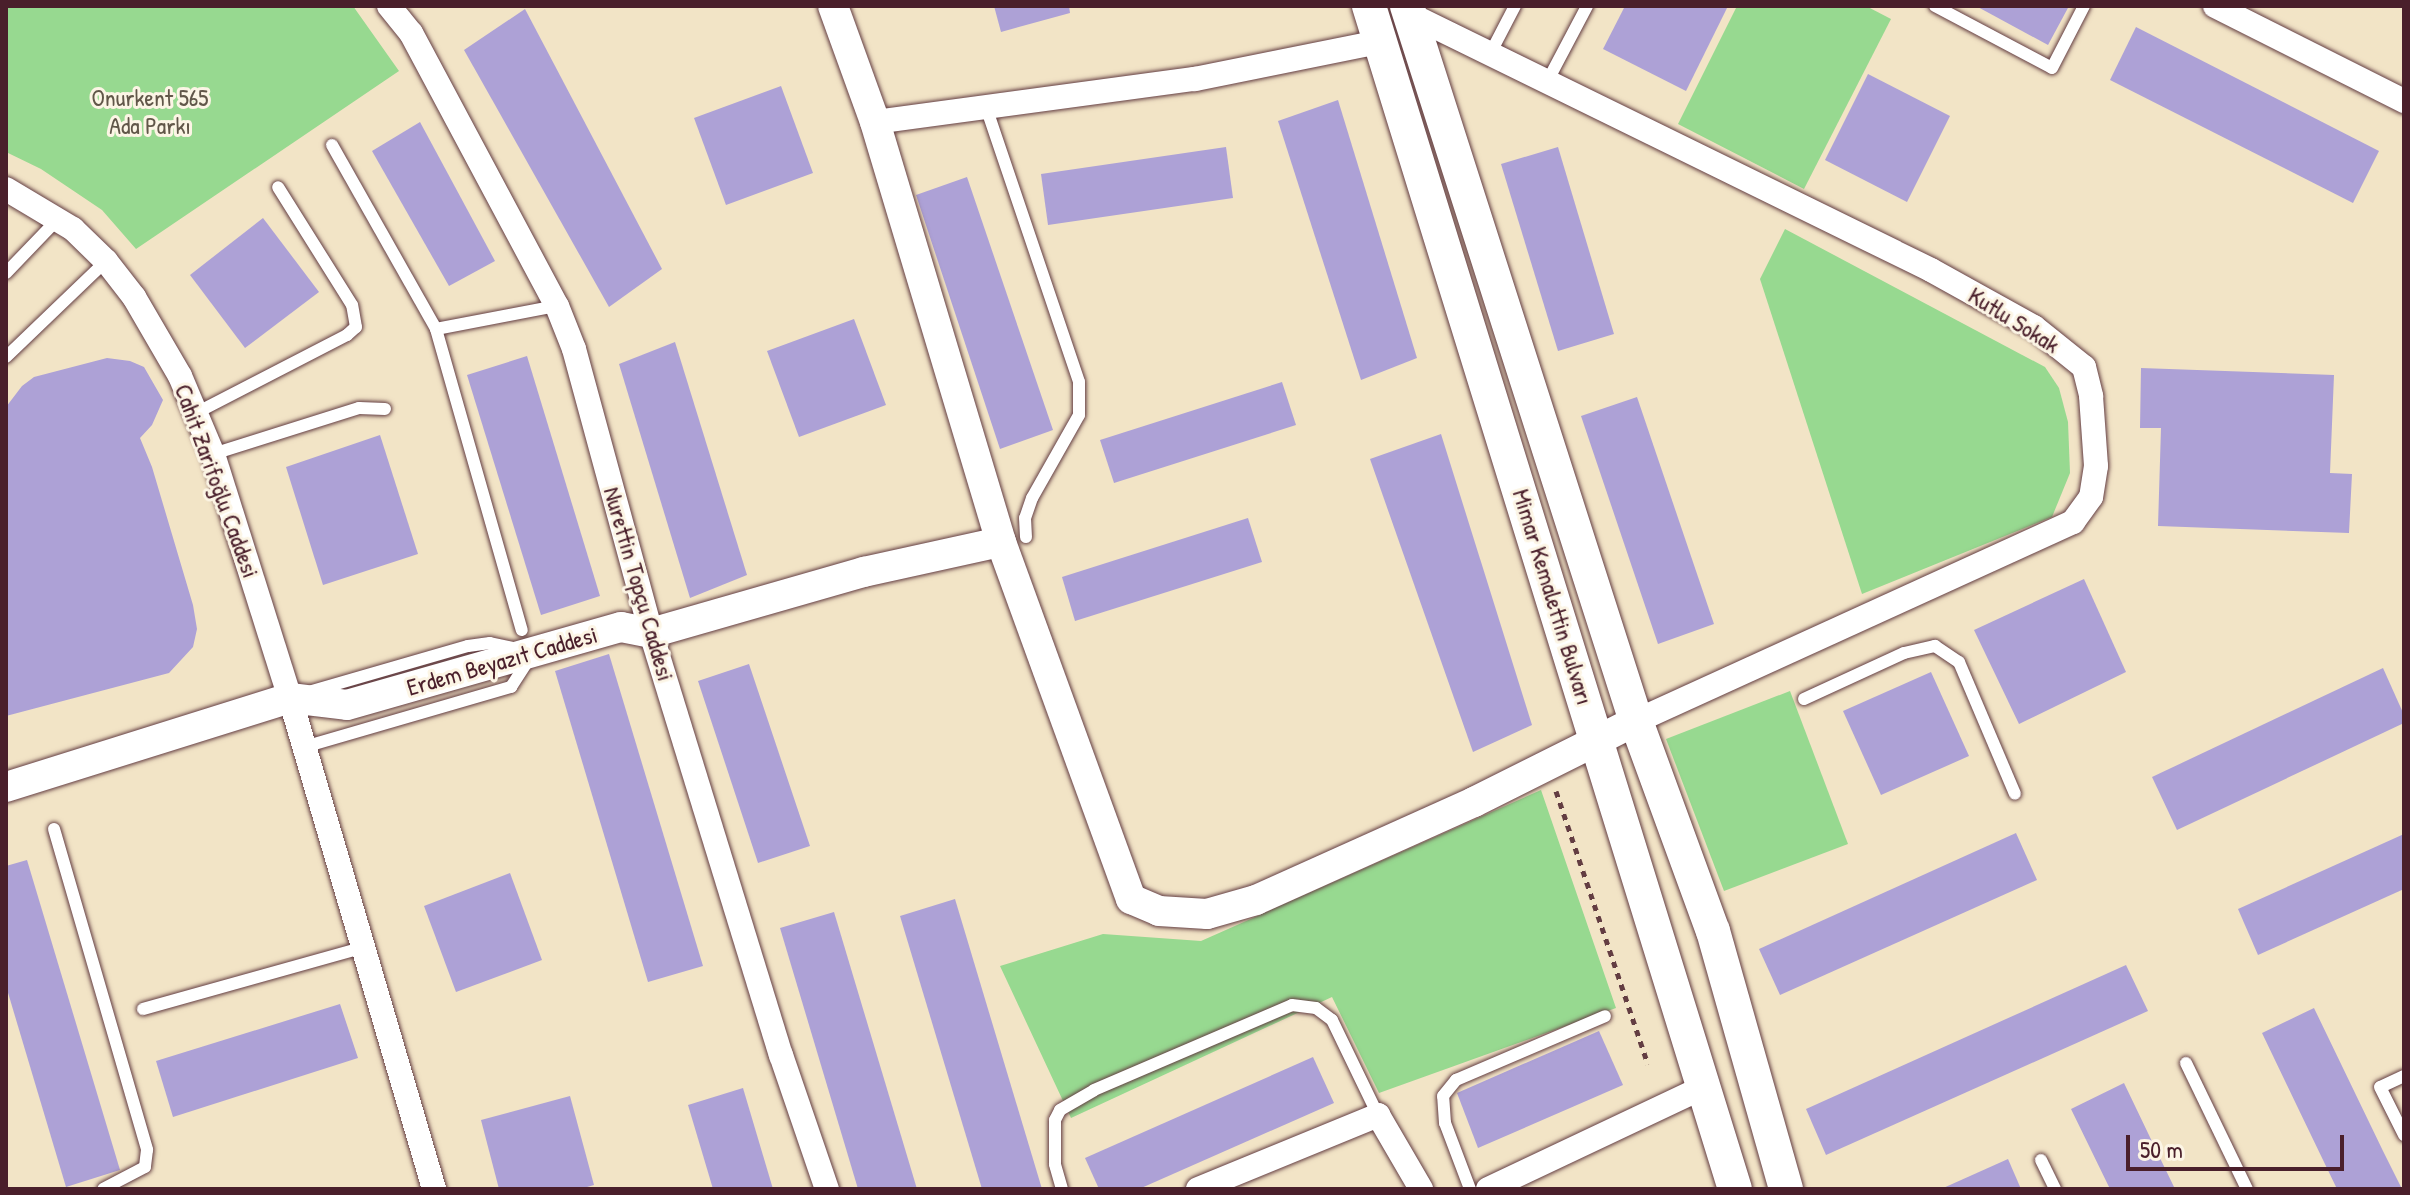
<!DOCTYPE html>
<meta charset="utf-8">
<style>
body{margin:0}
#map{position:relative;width:2410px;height:1195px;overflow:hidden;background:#f2e4c6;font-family:"Patrick Hand",sans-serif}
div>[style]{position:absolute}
.green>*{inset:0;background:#97d990}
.building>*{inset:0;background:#ada1d6}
.path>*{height:5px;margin-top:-2.5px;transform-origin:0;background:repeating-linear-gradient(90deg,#633d42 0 6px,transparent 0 12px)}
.roads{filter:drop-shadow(0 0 2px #633d42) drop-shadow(0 0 2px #633d42)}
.service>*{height:12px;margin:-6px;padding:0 6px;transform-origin:6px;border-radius:6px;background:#fff}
.minor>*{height:24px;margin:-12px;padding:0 12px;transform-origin:12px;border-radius:12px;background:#fff}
.tertiary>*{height:30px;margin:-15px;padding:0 15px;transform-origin:15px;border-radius:15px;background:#fff}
.secondary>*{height:34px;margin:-17px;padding:0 17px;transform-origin:17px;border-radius:17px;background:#fff}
span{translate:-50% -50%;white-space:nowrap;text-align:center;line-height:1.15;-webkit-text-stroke:6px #fcf5e5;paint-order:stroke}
.park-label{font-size:24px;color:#615749}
.street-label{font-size:24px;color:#4a1f2b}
.frame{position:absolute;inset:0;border:8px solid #4a1f2b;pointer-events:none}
.scale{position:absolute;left:2126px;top:1135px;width:218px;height:36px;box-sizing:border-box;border:4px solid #4a1f2b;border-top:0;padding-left:10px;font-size:24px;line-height:28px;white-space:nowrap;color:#4a1f2b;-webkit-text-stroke:6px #fcf5e5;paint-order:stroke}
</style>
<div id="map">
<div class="green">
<div style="clip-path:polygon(6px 6px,353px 6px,399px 71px,136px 249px,102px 210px,41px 169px,6px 152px)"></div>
<div style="clip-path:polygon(1737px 6px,1866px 6px,1891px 19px,1804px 189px,1678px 124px)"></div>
<div style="clip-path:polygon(1785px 229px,2045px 367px,2059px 388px,2068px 422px,2070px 473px,2052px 517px,1862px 594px,1760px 279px)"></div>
<div style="clip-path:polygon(1790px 691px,1848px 844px,1724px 891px,1666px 739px)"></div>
<div style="clip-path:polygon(1541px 790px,1616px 1008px,1379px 1093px,1332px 997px,1071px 1118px,1000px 966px,1103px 934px,1201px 941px)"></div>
</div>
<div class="building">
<div style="clip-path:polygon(994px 6px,1069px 6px,1070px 13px,1001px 32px)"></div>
<div style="clip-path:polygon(1625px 6px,1728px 6px,1686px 91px,1603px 49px)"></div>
<div style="clip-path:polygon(1976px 6px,2069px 6px,2048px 45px)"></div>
<div style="clip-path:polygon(525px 9px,662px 269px,609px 307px,464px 50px)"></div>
<div style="clip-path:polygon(2136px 27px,2379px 151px,2353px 203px,2110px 80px)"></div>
<div style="clip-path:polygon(1868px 74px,1950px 116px,1907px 202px,1825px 160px)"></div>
<div style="clip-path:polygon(781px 86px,813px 173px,726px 205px,694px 118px)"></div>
<div style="clip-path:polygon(1338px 100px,1417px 358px,1361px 380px,1278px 121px)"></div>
<div style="clip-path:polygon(420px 122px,495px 261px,449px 286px,372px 151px)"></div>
<div style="clip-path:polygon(1226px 147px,1233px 198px,1048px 225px,1041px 174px)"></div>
<div style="clip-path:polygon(1558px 147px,1614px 334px,1558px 351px,1501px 164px)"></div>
<div style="clip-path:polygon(967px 177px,1053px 430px,1000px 449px,916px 195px)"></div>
<div style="clip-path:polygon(263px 218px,319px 292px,245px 348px,190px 275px)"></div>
<div style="clip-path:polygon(854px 319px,886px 405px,799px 437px,767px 351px)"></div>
<div style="clip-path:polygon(675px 342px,747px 575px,690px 598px,619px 364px)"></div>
<div style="clip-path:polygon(527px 356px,600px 596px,541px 615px,467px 375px)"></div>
<div style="clip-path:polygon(107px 358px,130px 361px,144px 367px,163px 400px,152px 425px,140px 438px,152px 467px,193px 605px,197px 629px,193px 647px,169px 673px,6px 716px,6px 407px,22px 386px,34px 377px)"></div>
<div style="clip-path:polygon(2141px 368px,2334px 375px,2330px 473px,2352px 474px,2349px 533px,2158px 526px,2161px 428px,2140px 428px)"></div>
<div style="clip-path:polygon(1282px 382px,1296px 425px,1114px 483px,1100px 440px)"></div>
<div style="clip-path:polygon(1637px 397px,1714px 624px,1658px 644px,1581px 416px)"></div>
<div style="clip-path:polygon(1441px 434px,1532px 725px,1473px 752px,1370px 459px)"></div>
<div style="clip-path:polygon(380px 435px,418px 554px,323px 585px,286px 467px)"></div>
<div style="clip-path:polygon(1248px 518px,1262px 562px,1075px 621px,1062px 577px)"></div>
<div style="clip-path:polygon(2084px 579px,2126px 672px,2019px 724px,1974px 630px)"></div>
<div style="clip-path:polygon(609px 654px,703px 966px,648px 982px,555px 671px)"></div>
<div style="clip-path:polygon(749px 664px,810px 846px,758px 863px,698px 681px)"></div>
<div style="clip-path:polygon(2383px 668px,2404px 715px,2404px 723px,2177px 830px,2152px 777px)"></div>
<div style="clip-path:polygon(1931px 672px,1969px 756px,1881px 795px,1843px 711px)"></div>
<div style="clip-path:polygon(2016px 833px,2037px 880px,1780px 995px,1759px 949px)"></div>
<div style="clip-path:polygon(2404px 834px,2404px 889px,2258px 955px,2238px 909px)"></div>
<div style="clip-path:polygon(27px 860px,120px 1170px,66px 1187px,6px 986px,6px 866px)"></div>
<div style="clip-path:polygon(510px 873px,542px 960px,456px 992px,424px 906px)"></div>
<div style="clip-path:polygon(955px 899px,1042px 1189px,982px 1189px,900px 916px)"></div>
<div style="clip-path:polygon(834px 912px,917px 1189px,858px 1189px,780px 928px)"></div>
<div style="clip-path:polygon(2126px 965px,2148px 1011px,1826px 1155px,1806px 1109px)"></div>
<div style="clip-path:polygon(340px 1004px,358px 1058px,173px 1117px,156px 1061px)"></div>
<div style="clip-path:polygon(2314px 1008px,2383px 1151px,2402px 1189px,2337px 1189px,2297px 1106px,2262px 1033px)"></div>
<div style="clip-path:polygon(1599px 1031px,1623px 1085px,1478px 1148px,1457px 1093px)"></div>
<div style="clip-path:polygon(1313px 1057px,1334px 1103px,1139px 1189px,1099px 1189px,1085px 1158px)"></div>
<div style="clip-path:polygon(2124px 1083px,2159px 1156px,2175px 1189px,2110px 1189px,2071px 1109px)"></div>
<div style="clip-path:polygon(743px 1088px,773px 1189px,713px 1189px,688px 1105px)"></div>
<div style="clip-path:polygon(570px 1096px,594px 1185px,580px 1189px,499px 1189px,481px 1120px)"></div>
<div style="clip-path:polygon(2008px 1159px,2021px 1189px,1941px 1189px)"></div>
</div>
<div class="path">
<div style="left:1556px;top:791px;width:288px;rotate:71.4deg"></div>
</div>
<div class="roads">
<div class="service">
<div style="left:1935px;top:6px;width:132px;rotate:27.9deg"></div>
<div style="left:2052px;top:68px;width:70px;rotate:-62.7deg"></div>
<div style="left:1490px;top:54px;width:54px;rotate:-62.5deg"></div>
<div style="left:1547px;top:82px;width:86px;rotate:-62.2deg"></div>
<div style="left:986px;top:107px;width:290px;rotate:71.3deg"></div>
<div style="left:1079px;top:382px;width:33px;rotate:90deg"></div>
<div style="left:1079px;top:415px;width:95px;rotate:119.5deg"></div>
<div style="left:1032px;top:498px;width:21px;rotate:109deg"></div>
<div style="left:1025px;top:518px;width:19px;rotate:87deg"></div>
<div style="left:332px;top:145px;width:211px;rotate:60.5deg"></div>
<div style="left:436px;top:329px;width:313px;rotate:74.1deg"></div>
<div style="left:6px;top:273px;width:75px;rotate:-46.1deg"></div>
<div style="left:436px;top:329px;width:123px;rotate:-10.8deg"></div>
<div style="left:6px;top:357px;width:139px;rotate:-43.8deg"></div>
<div style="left:196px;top:413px;width:170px;rotate:-27.3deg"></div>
<div style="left:347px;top:335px;width:12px;rotate:-42deg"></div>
<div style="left:356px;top:327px;width:22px;rotate:-100deg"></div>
<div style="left:352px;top:305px;width:139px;rotate:-122.1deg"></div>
<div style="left:213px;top:454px;width:153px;rotate:-17.5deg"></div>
<div style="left:359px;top:408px;width:26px;rotate:2deg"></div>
<div style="left:312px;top:691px;width:162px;rotate:-16.1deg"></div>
<div style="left:468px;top:646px;width:22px;rotate:-8deg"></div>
<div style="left:490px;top:643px;width:29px;rotate:12deg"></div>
<div style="left:1804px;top:699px;width:110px;rotate:-24.7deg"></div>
<div style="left:1904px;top:653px;width:32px;rotate:-13deg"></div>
<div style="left:1935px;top:646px;width:29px;rotate:34deg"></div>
<div style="left:1959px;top:662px;width:143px;rotate:67deg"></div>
<div style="left:304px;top:747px;width:216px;rotate:-16.2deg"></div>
<div style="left:511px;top:687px;width:33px;rotate:-57deg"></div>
<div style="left:54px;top:829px;width:334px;rotate:73.8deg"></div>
<div style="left:147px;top:1150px;width:17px;rotate:97deg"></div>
<div style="left:145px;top:1167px;width:47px;rotate:152.4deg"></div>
<div style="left:143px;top:1009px;width:227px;rotate:-15.6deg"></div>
<div style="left:2186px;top:1063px;width:140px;rotate:64.2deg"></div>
<div style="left:2404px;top:1076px;width:26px;rotate:155deg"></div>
<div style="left:2380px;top:1087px;width:54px;rotate:63.4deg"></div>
<div style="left:2041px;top:1160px;width:32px;rotate:64deg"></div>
<div style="left:1062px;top:1189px;width:26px;rotate:-106deg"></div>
<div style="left:1055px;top:1164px;width:44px;rotate:-90deg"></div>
<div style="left:1055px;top:1120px;width:11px;rotate:-63deg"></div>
<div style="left:1060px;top:1110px;width:39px;rotate:-30deg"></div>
<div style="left:1094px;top:1090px;width:215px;rotate:-23.2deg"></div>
<div style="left:1292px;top:1005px;width:24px;rotate:7deg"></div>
<div style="left:1316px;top:1008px;width:20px;rotate:37deg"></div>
<div style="left:1332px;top:1020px;width:106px;rotate:64.2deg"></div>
<div style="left:1470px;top:1189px;width:71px;rotate:-110.7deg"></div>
<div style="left:1445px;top:1123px;width:27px;rotate:-94deg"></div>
<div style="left:1443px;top:1096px;width:21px;rotate:-51deg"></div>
<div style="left:1456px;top:1080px;width:162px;rotate:-23.2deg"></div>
</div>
<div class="minor">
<div style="left:389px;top:6px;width:35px;rotate:51deg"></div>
<div style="left:411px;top:33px;width:310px;rotate:61.9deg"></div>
<div style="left:557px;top:306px;width:46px;rotate:68.4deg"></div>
<div style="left:574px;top:349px;width:294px;rotate:74.8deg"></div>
<div style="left:651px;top:633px;width:442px;rotate:72.9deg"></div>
<div style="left:781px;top:1055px;width:142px;rotate:71.1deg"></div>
<div style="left:2215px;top:6px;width:212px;rotate:26.7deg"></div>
<div style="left:1409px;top:14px;width:581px;rotate:26.12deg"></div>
<div style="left:1931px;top:270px;width:118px;rotate:29deg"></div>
<div style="left:2034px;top:327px;width:64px;rotate:38.7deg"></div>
<div style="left:2084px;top:367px;width:30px;rotate:76deg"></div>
<div style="left:2091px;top:396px;width:70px;rotate:85.9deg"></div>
<div style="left:2096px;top:466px;width:31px;rotate:99deg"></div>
<div style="left:2091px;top:497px;width:31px;rotate:126deg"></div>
<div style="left:2073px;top:522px;width:480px;rotate:155.5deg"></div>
<div style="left:875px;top:122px;width:323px;rotate:-7.7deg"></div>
<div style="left:1195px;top:79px;width:188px;rotate:-11.4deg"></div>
<div style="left:6px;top:189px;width:78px;rotate:30.8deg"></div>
<div style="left:73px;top:229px;width:46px;rotate:44.1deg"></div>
<div style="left:106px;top:261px;width:46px;rotate:52.1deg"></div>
<div style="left:134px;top:297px;width:91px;rotate:59.8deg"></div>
<div style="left:180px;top:376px;width:85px;rotate:67.1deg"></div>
<div style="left:213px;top:454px;width:256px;rotate:72.5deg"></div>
<div style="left:290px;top:698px;width:512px;rotate:73.65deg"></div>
<div style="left:1198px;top:1189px;width:195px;rotate:-22.3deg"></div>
<div style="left:1378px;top:1115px;width:86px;rotate:59.8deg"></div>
<div style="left:1488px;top:1189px;width:241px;rotate:-25.3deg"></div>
</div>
<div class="tertiary">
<div style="left:833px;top:6px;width:123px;rotate:70.1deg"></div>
<div style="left:875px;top:122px;width:438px;rotate:73.3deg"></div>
<div style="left:1001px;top:542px;width:380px;rotate:70deg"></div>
<div style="left:1131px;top:899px;width:30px;rotate:23deg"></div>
<div style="left:1159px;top:911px;width:48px;rotate:3.6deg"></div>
<div style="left:1207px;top:914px;width:51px;rotate:-15.9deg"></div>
<div style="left:1256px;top:900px;width:239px;rotate:-24.2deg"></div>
<div style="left:1474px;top:802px;width:181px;rotate:-26.6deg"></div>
<div style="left:6px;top:787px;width:298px;rotate:-17.4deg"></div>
<div style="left:290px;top:698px;width:57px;rotate:7deg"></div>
<div style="left:347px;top:705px;width:285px;rotate:-15.9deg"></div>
<div style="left:621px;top:627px;width:31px;rotate:11deg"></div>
<div style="left:651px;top:633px;width:222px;rotate:-16deg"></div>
<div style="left:864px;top:572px;width:140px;rotate:-12.4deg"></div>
</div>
<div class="secondary">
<div style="left:1369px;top:6px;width:1238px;rotate:72.81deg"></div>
<div style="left:1407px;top:6px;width:751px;rotate:72.24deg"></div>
<div style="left:1636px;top:721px;width:224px;rotate:69.9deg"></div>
<div style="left:1713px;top:931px;width:268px;rotate:74.2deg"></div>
</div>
</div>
<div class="park-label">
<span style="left:150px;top:112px">Onurkent 565<br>Ada Parkı</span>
</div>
<div class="street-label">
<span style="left:2014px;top:320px;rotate:32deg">Kutlu Sokak</span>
<span style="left:217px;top:481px;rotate:70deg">Cahit Zarifoğlu Caddesi</span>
<span style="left:639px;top:584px;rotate:74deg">Nurettin Topçu Caddesi</span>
<span style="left:1553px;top:597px;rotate:73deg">Mimar Kemalettin Bulvarı</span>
<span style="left:502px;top:661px;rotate:-16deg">Erdem Beyazıt Caddesi</span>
</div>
<div class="frame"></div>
<div class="scale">50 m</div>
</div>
